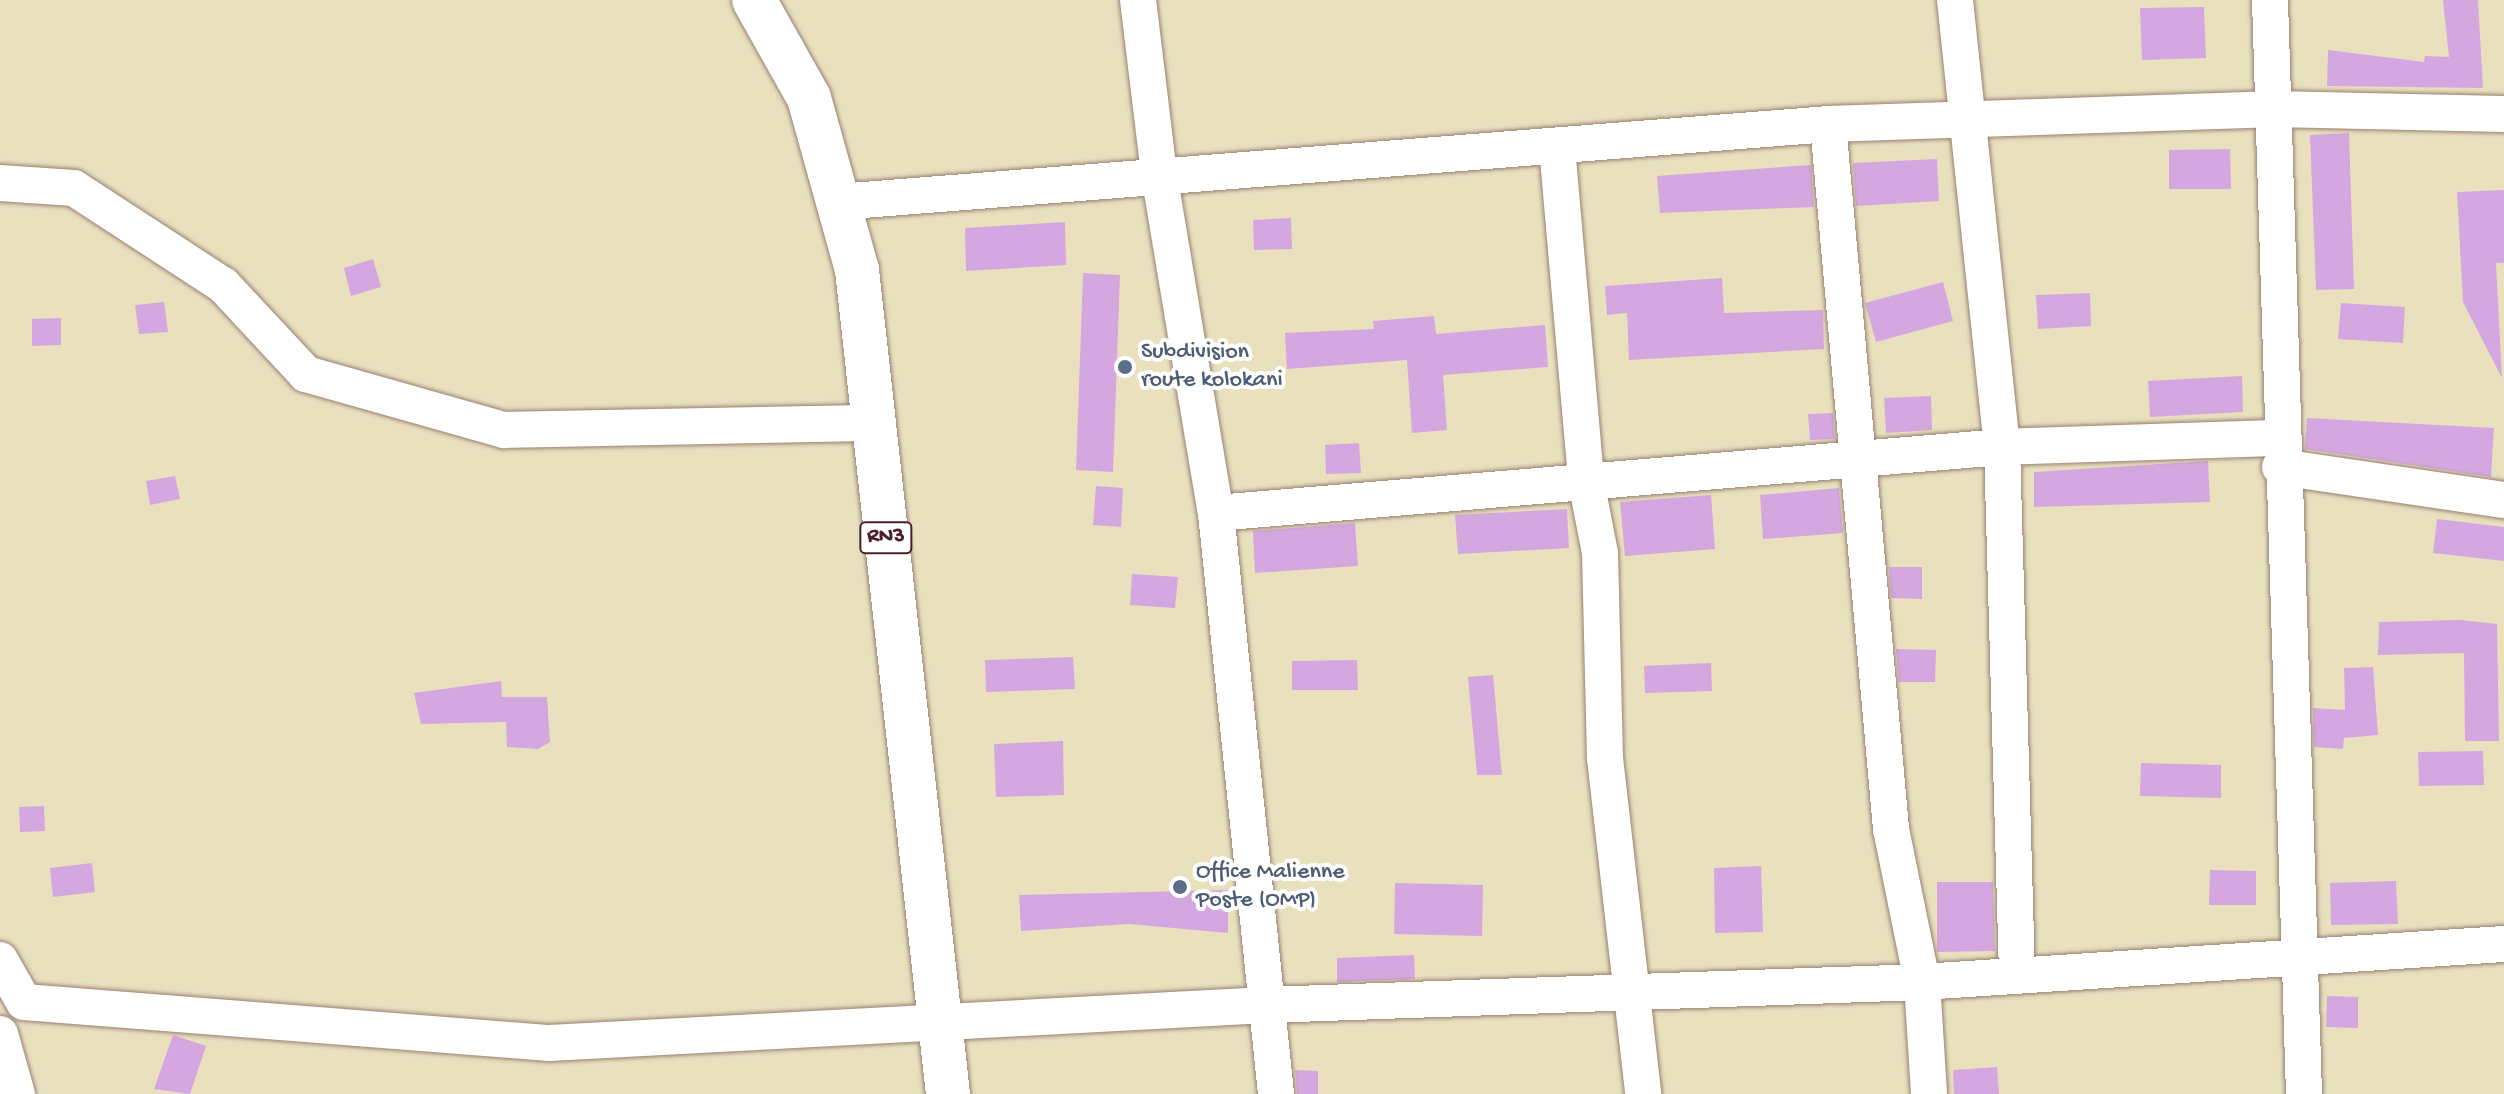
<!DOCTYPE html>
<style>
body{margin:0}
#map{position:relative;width:2504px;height:1094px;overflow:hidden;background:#e9e1be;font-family:"Gochi Hand",sans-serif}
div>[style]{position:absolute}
.building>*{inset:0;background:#d5a7e0}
.roads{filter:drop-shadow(0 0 2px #9a8074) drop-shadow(0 0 2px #9a8074)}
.street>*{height:36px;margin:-18px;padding:0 18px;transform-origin:18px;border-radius:18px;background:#fff}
.highway>*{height:44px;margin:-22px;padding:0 22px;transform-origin:22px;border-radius:22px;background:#fff}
.dots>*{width:22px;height:22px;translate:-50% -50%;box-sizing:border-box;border:4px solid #fff;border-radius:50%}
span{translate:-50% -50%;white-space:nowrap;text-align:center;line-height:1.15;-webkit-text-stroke:8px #fff;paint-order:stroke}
.shield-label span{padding:2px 6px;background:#fff;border:2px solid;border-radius:6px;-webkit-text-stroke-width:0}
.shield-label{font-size:22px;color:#4a1f2b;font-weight:700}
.service-label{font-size:24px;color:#4e5e75}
.left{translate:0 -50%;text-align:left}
</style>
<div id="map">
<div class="building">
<div style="clip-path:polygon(2443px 0,2478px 0,2483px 88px,2327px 86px,2328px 50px,2424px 62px,2425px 56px,2449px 57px)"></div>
<div style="clip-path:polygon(2204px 7px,2206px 58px,2142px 60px,2140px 8px)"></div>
<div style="clip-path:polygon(2349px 133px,2354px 289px,2316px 290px,2310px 135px)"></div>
<div style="clip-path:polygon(2230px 149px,2231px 189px,2169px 189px,2169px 150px)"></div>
<div style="clip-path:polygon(1937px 159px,1939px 201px,1856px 206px,1853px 163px)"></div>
<div style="clip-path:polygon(1811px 165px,1814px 207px,1660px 213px,1657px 176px)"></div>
<div style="clip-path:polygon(2504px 190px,2504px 263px,2496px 263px,2502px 378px,2463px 302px,2457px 192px)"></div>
<div style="clip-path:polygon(1291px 218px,1292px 249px,1254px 250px,1253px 220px)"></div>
<div style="clip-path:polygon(1065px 222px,1066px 265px,966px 271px,965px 228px)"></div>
<div style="clip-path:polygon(373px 259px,381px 287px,351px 296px,344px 268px)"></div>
<div style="clip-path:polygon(1083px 273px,1120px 275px,1113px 472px,1076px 470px)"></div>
<div style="clip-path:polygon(1722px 278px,1724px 313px,1823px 310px,1824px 349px,1629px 360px,1627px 313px,1607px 315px,1605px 286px)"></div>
<div style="clip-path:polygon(1943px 282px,1953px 321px,1876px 342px,1865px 303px)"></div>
<div style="clip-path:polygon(2090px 293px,2091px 326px,2038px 329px,2036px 295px)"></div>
<div style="clip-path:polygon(164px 302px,168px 332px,139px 334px,135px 305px)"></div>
<div style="clip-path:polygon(2341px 303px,2405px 307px,2403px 343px,2338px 339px)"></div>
<div style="clip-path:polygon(1434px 316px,1436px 334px,1545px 325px,1548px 367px,1443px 375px,1447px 430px,1412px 433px,1407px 360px,1287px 369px,1285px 333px,1374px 329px,1373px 321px)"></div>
<div style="clip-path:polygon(61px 318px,61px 345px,32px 346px,32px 319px)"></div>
<div style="clip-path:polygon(2242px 376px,2243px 412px,2150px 417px,2148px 381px)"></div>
<div style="clip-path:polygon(1931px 396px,1932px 430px,1886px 433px,1884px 398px)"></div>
<div style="clip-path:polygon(1833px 413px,1835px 439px,1810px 440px,1808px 414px)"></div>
<div style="clip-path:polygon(2307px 418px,2494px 428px,2491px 477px,2305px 449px)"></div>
<div style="clip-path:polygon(1359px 443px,1361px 473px,1326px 474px,1325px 445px)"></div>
<div style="clip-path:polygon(2208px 461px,2210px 502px,2034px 507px,2034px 472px)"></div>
<div style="clip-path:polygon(175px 476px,180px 499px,150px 505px,146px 481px)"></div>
<div style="clip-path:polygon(1096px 486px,1123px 488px,1121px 527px,1093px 525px)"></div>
<div style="clip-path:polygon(1839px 488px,1843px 533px,1763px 539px,1760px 495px)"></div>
<div style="clip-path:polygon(1711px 495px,1715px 549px,1625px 556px,1620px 502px)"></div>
<div style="clip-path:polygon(1567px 509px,1569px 548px,1458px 554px,1455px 515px)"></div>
<div style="clip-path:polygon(2437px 519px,2504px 527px,2504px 561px,2433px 553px)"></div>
<div style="clip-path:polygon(1355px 523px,1358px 566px,1255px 573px,1253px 531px)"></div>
<div style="clip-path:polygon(1889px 567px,1922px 567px,1922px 599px,1891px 598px)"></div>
<div style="clip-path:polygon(1132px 574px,1178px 577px,1175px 608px,1130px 605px)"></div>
<div style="clip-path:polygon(2460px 620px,2497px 624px,2499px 741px,2465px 741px,2464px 653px,2378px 655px,2379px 622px)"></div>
<div style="clip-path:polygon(1896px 649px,1936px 650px,1935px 682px,1899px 682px)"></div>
<div style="clip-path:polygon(1073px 657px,1075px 689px,986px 692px,985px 660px)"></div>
<div style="clip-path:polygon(1357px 660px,1358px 690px,1292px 690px,1292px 661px)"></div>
<div style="clip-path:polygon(1711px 663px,1712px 691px,1645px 693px,1644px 666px)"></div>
<div style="clip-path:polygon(2373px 667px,2378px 735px,2344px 738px,2343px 749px,2314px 747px,2313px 708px,2345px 710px,2344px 668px)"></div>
<div style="clip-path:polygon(1493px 675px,1502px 775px,1477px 775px,1468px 677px)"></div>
<div style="clip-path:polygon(501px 681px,502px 697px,547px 697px,550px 742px,538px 749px,507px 747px,506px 722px,421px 724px,414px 693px)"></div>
<div style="clip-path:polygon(1063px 741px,1064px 795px,996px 797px,994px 744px)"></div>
<div style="clip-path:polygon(2483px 751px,2484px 785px,2419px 786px,2418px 752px)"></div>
<div style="clip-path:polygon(2141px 763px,2221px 765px,2221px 798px,2140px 796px)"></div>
<div style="clip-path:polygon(44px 806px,45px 831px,20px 832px,19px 807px)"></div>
<div style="clip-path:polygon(92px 863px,95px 892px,53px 897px,50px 868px)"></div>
<div style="clip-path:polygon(1761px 866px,1763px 932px,1715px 933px,1714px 868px)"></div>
<div style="clip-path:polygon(2210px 870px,2256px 871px,2256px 905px,2209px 905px)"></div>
<div style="clip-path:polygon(2396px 881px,2398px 924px,2331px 925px,2330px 883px)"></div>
<div style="clip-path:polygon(1937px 882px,1993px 882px,1995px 951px,1937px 952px)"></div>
<div style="clip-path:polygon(1395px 883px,1483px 885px,1482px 936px,1394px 934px)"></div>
<div style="clip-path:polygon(1228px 890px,1228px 933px,1129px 924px,1021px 931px,1019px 895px)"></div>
<div style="clip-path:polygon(1414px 955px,1415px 979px,1337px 982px,1337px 958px)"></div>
<div style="clip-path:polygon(2327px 996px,2358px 997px,2358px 1028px,2326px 1027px)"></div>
<div style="clip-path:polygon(173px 1035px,206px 1046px,190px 1094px,154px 1089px)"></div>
<div style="clip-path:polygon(1997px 1067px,1999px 1094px,1954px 1094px,1953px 1070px)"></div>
<div style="clip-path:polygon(1295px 1070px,1318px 1071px,1318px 1094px,1297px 1094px)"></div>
</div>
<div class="roads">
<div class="street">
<div style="left:1138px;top:0;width:175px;rotate:83.1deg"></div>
<div style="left:1159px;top:174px;width:344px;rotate:80.5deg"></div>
<div style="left:1216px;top:513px;width:584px;rotate:84.1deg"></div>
<div style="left:1955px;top:0;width:449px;rotate:84deg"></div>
<div style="left:2002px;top:447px;width:528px;rotate:88.37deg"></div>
<div style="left:2270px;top:0;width:1095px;rotate:88.22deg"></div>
<div style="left:1828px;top:124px;width:708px;rotate:84.89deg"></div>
<div style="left:1891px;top:829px;width:156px;rotate:78.5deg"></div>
<div style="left:1922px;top:982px;width:112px;rotate:86.4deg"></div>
<div style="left:1557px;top:147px;width:335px;rotate:85deg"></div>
<div style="left:1586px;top:481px;width:73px;rotate:79deg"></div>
<div style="left:1600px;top:553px;width:205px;rotate:88.6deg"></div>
<div style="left:1605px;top:758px;width:338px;rotate:83.5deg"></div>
<div style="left:0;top:183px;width:74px;rotate:3.9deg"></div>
<div style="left:74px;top:188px;width:178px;rotate:33.1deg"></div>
<div style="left:223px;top:285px;width:122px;rotate:47deg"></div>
<div style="left:306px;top:374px;width:206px;rotate:15.8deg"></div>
<div style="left:504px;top:430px;width:369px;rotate:-1.1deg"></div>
<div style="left:838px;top:202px;width:993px;rotate:-4.5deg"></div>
<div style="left:1828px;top:124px;width:442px;rotate:-1.9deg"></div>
<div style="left:2270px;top:109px;width:234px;rotate:1.2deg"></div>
<div style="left:2280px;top:467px;width:226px;rotate:8.4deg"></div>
<div style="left:1216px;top:513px;width:789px;rotate:-4.8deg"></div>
<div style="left:2002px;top:447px;width:277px;rotate:-1.9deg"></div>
<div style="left:0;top:960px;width:48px;rotate:60.3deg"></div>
<div style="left:24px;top:1002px;width:527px;rotate:4.47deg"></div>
<div style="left:549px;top:1043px;width:719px;rotate:-3.03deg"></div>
<div style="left:1267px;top:1005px;width:655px;rotate:-2.01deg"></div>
<div style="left:1922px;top:982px;width:583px;rotate:-3.74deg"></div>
<div style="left:0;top:1034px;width:62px;rotate:74.2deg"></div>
</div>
<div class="highway">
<div style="left:754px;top:0;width:112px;rotate:60.7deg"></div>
<div style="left:809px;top:98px;width:179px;rotate:74.4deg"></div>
<div style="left:857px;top:270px;width:829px;rotate:83.7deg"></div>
</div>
</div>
<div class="dots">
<div style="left:1125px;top:367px;background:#5c6f8a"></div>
<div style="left:1180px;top:887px;background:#5c6f8a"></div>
</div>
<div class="shield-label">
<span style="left:886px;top:538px">RN3</span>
</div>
<div class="service-label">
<span class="left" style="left:1141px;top:367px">Subdivision<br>route kolokani</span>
<span class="left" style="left:1196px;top:887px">Office Malienne<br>Poste (OMP)</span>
</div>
</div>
